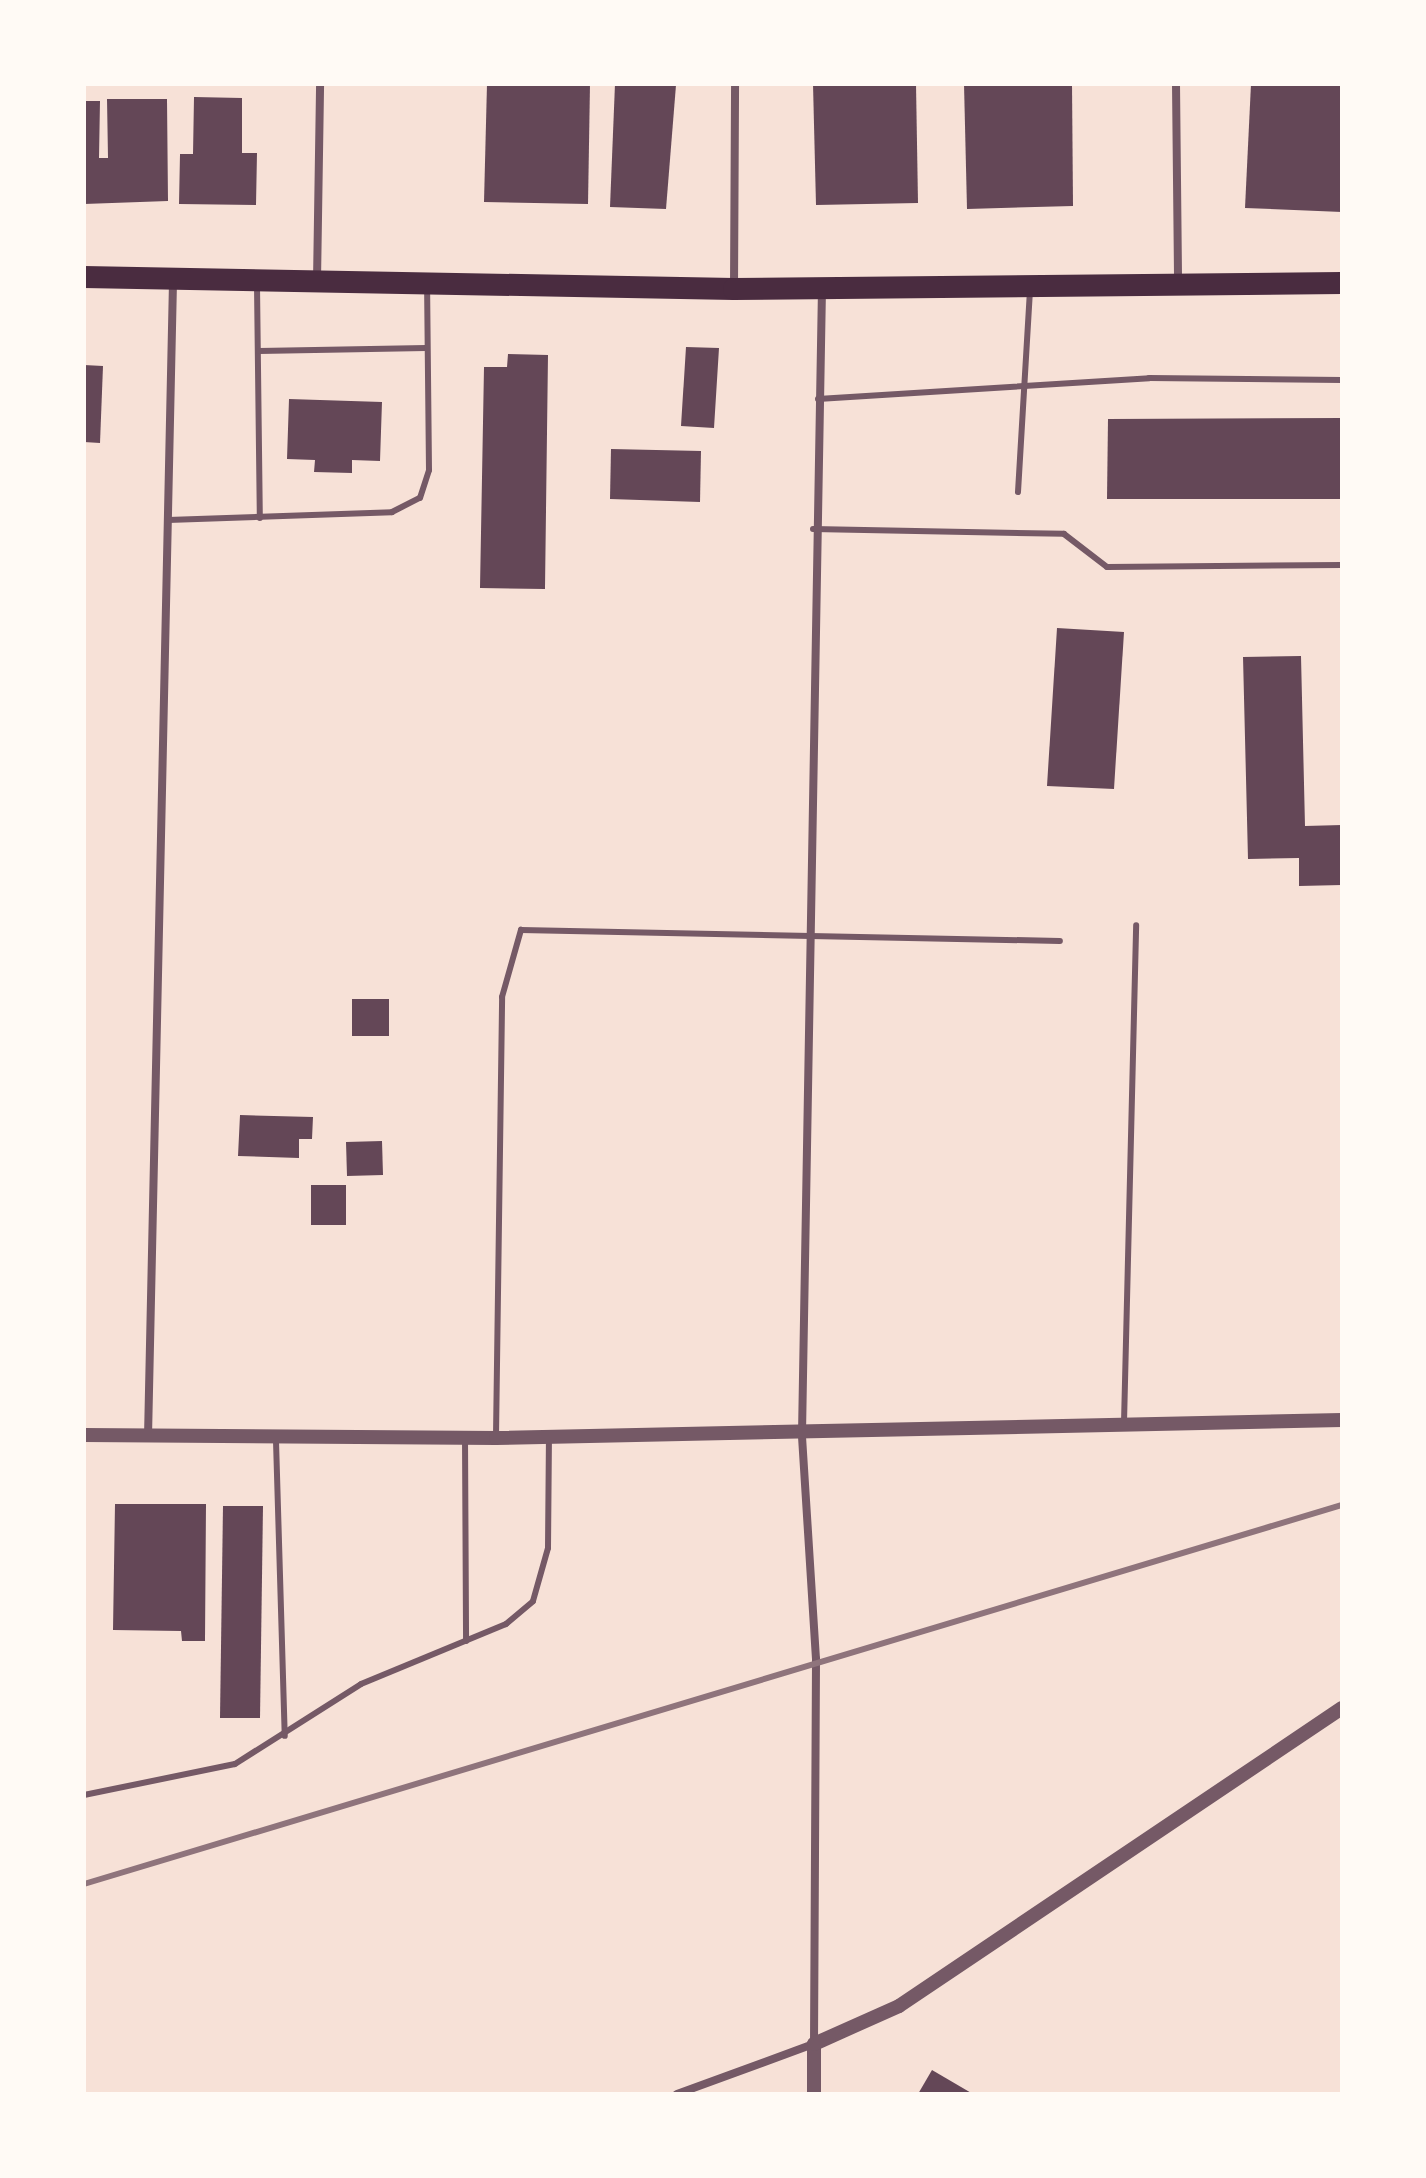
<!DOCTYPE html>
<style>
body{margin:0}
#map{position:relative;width:1426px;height:2178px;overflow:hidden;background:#f7e1d7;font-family:Lato,sans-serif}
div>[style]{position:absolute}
.building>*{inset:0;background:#644757}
.service>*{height:6px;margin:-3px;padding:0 3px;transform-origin:3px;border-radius:3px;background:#755966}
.minor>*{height:8px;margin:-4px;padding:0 4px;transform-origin:4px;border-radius:4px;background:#755966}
.tertiary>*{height:14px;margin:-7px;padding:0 7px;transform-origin:7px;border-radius:7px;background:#755966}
.trunk>*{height:22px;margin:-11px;padding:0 11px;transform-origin:11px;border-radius:11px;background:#4a2c40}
.rail>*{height:6px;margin:-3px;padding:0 3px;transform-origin:3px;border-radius:3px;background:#8f747c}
span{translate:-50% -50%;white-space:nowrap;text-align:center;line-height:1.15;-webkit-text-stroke:8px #fffaf5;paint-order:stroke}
.frame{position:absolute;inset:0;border:86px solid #fffaf5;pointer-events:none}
</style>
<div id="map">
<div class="building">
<div style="clip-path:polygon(487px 84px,590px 84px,588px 204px,484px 202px)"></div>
<div style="clip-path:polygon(615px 84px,676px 85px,666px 209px,610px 207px)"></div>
<div style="clip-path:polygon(813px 84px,916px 84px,918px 203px,816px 205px)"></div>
<div style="clip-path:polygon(964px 84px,1072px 84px,1073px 206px,967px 209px)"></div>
<div style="clip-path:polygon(1251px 84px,1342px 84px,1342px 212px,1245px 208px)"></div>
<div style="clip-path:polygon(194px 97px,242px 98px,242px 153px,257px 153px,256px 205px,179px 204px,180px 154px,193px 154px)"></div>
<div style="clip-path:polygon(107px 99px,167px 99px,168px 201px,84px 204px,84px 101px,100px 101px,99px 158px,108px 158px)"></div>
<div style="clip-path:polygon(686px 347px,719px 348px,714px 428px,681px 426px)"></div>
<div style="clip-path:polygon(508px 354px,548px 355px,545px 589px,480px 588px,484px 367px,507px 367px)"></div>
<div style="clip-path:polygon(84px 365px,103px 366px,100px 443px,84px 442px)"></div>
<div style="clip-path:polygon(289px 399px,382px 402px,380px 461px,352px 460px,352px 473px,314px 472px,315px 460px,287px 459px)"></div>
<div style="clip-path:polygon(1342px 418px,1342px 499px,1107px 499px,1108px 419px)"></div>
<div style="clip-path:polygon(611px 449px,701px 451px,700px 502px,610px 499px)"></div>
<div style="clip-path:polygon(1057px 628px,1124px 632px,1114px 789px,1047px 786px)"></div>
<div style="clip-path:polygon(1301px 656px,1305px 826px,1342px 825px,1342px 885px,1299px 886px,1299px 858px,1248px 859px,1243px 657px)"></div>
<div style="clip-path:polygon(352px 999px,389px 999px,389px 1036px,352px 1036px)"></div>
<div style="clip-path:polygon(240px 1115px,313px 1117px,312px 1139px,299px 1139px,299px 1158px,238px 1156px)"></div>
<div style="clip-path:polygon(382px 1141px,383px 1175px,347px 1176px,346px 1142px)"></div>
<div style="clip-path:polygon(311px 1185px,346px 1185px,346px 1225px,311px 1225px)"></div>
<div style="clip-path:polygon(115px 1504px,206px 1504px,205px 1641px,182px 1641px,181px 1631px,113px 1630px)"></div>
<div style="clip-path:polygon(223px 1506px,263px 1506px,260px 1718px,220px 1718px)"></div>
<div style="clip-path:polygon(932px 2070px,973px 2094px,918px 2094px)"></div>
</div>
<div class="service">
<div style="left:257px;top:286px;width:232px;rotate:89.3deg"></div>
<div style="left:259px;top:351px;width:167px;rotate:-1deg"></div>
<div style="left:818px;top:399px;width:332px;rotate:-3.6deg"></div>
<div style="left:1149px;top:378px;width:193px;rotate:0.6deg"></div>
<div style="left:1018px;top:492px;width:200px;rotate:-86.6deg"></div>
<div style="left:168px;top:520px;width:224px;rotate:-2deg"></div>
<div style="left:392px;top:512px;width:31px;rotate:-27deg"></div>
<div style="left:420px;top:498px;width:29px;rotate:-72deg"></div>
<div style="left:429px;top:470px;width:184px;rotate:-90.6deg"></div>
<div style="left:813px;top:529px;width:251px;rotate:1.1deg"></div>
<div style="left:1064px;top:534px;width:54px;rotate:37.5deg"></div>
<div style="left:1107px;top:567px;width:235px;rotate:-0.5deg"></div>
<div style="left:1124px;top:1423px;width:498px;rotate:-88.6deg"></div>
<div style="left:496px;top:1436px;width:439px;rotate:-89.2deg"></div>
<div style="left:502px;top:997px;width:70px;rotate:-74.2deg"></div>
<div style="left:521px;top:930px;width:539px;rotate:1.17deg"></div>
<div style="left:465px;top:1438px;width:203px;rotate:89.7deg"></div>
<div style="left:276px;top:1441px;width:295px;rotate:88.3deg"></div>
<div style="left:84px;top:1795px;width:154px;rotate:-11.6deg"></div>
<div style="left:235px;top:1764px;width:149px;rotate:-32.4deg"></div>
<div style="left:361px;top:1684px;width:157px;rotate:-22.5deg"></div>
<div style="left:506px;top:1624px;width:35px;rotate:-40deg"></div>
<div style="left:533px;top:1601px;width:55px;rotate:-74.2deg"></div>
<div style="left:548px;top:1548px;width:111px;rotate:-89.5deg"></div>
</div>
<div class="minor">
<div style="left:1176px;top:84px;width:199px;rotate:89.4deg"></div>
<div style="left:317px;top:281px;width:197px;rotate:-89.1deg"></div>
<div style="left:734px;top:288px;width:204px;rotate:-89.7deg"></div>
<div style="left:148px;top:1437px;width:1157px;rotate:-88.76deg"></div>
<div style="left:677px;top:2094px;width:146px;rotate:-20.1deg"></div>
<div style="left:814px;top:2044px;width:385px;rotate:-89.7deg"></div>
<div style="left:816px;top:1659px;width:225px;rotate:-93.6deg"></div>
<div style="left:802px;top:1434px;width:1145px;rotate:-89deg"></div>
</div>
<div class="tertiary">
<div style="left:84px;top:1435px;width:412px;rotate:0.4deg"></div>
<div style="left:496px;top:1438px;width:846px;rotate:-1.22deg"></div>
<div style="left:814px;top:2094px;width:50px;rotate:-90deg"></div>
<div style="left:814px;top:2044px;width:93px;rotate:-24.1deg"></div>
<div style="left:899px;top:2006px;width:534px;rotate:-33.93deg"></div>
</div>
<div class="trunk">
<div style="left:84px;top:277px;width:650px;rotate:1.06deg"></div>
<div style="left:734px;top:289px;width:608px;rotate:-0.57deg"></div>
</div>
<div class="rail">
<div style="left:84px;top:1884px;width:1314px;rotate:-16.77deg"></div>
</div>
<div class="frame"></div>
</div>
